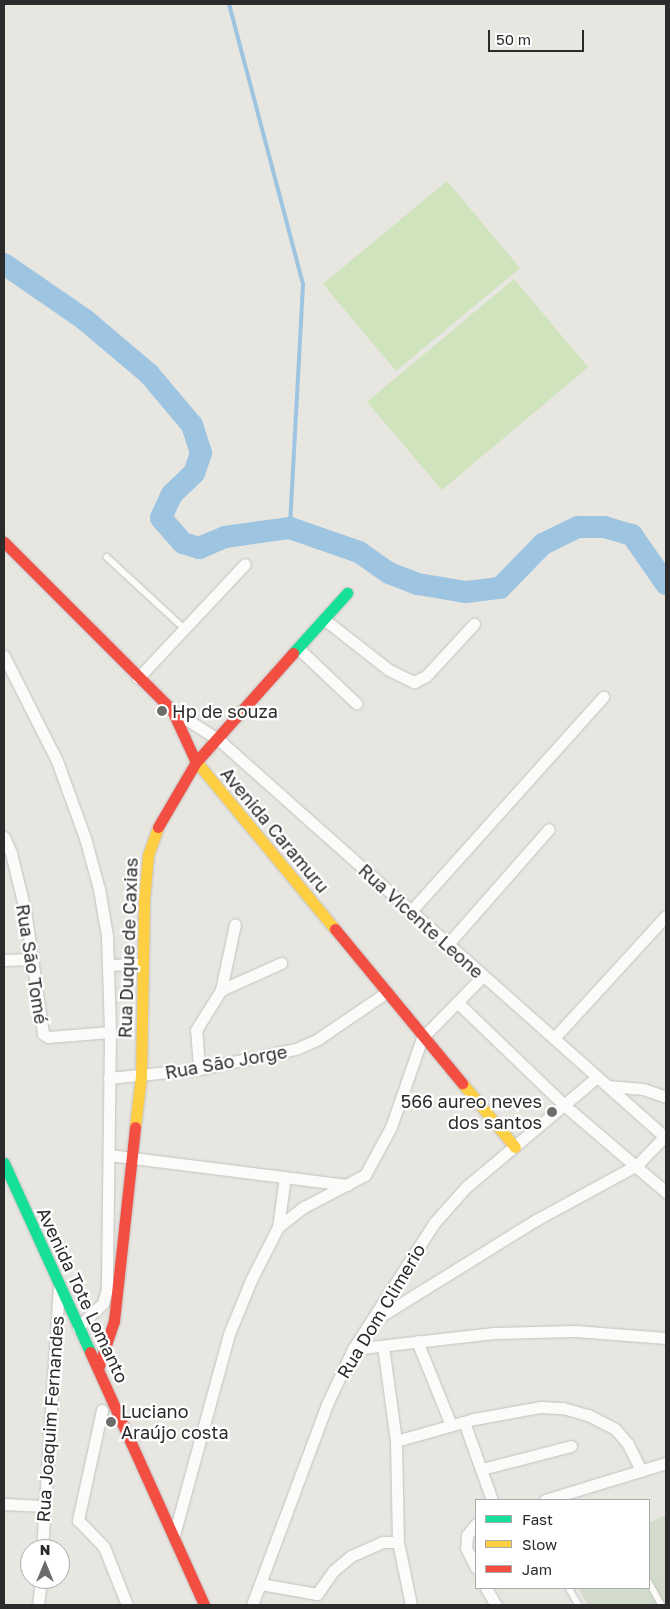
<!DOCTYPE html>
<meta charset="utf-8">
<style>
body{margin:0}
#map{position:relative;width:670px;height:1609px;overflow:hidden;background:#e8e6e1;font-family:"Golos Text",sans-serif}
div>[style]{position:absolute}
.cemetery>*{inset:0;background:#d3dcca}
.pitch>*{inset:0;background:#cfe3bc}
.stream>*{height:4px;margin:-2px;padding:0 2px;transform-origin:2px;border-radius:2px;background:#9dc5e1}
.river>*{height:22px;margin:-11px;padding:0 11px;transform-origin:11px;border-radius:11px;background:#9dc5e1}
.roads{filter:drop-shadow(0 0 1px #c2c2c1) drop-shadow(0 0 1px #c2c2c1)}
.lane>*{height:5.5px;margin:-2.75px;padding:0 2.75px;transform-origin:2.75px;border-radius:2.75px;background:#fcfbfa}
.street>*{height:11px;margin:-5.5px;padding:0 5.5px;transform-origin:5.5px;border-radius:5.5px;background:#fcfbfa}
.fast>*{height:11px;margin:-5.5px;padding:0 5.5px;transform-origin:5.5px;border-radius:5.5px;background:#16e098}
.slow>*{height:11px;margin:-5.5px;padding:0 5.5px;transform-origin:5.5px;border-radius:5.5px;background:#ffcf43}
.jam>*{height:11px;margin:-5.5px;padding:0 5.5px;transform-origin:5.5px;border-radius:5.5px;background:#f24e42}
.dots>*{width:14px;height:14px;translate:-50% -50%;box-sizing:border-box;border:2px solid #fff;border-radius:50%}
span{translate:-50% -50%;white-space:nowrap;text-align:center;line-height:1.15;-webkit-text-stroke:4.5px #fff;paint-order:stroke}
.poi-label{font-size:18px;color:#2b2b2b}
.left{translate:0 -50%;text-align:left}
.right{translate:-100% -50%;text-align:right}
.street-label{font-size:18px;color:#2b2b2b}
.frame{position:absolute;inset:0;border:5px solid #2b2b2b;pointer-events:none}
.legend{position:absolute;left:475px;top:1499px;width:175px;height:90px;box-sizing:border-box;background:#fff;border:1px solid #aaa;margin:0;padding:6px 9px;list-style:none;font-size:15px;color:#2b2b2b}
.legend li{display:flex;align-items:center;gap:10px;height:25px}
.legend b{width:25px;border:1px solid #aaa}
.north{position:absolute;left:20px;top:1539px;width:50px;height:50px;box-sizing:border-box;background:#fff;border:1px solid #aaa;border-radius:50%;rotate:0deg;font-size:14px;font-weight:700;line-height:20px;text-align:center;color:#2b2b2b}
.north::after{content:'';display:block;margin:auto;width:18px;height:22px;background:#6d6c6b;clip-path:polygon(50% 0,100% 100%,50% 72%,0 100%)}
.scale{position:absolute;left:488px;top:30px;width:96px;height:22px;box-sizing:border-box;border:2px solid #2b2b2b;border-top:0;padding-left:6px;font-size:15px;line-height:18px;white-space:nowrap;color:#2b2b2b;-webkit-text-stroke:4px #fff;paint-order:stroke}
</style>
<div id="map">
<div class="cemetery">
<div style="clip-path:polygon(666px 1515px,666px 1605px,588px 1605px,578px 1588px,649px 1588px,649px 1523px)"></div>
</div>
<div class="pitch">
<div style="clip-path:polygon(447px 181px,520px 268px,396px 371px,323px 284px)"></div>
<div style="clip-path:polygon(514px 279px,588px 367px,442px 490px,367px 402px)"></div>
</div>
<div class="stream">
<div style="left:229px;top:4px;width:291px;rotate:75.2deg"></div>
<div style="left:303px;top:285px;width:243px;rotate:93.1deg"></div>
</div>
<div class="river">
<div style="left:4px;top:264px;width:97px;rotate:34.5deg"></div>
<div style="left:84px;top:319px;width:85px;rotate:40.2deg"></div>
<div style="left:149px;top:374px;width:67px;rotate:49.9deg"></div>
<div style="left:192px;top:425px;width:29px;rotate:72deg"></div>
<div style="left:201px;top:453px;width:21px;rotate:109deg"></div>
<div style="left:194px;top:473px;width:30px;rotate:136deg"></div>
<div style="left:172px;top:494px;width:26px;rotate:115deg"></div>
<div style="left:161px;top:518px;width:33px;rotate:49deg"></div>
<div style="left:183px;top:543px;width:17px;rotate:17deg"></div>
<div style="left:199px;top:548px;width:28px;rotate:-23deg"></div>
<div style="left:225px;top:537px;width:66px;rotate:-7.9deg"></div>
<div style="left:290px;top:528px;width:73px;rotate:19.2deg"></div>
<div style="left:359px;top:552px;width:37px;rotate:35deg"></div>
<div style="left:389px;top:573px;width:31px;rotate:21deg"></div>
<div style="left:418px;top:584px;width:49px;rotate:9.5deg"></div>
<div style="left:466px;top:592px;width:34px;rotate:-7deg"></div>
<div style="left:500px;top:588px;width:62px;rotate:-45.7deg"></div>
<div style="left:543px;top:544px;width:39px;rotate:-26deg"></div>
<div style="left:578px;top:527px;width:26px"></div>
<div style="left:604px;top:527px;width:29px;rotate:16deg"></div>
<div style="left:632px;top:535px;width:60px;rotate:55.2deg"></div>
</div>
<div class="roads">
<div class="lane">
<div style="left:107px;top:557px;width:106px;rotate:42.7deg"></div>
<div style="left:649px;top:1582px;width:26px;rotate:61deg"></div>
<div style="left:569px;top:1588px;width:20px;rotate:60deg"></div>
</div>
<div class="street">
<div style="left:325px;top:620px;width:81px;rotate:38deg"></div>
<div style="left:389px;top:670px;width:28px;rotate:26deg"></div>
<div style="left:414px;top:682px;width:13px;rotate:-27deg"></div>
<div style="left:426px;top:676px;width:71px;rotate:-47.3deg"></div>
<div style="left:299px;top:649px;width:79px;rotate:43.5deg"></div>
<div style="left:4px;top:656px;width:118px;rotate:63.2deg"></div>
<div style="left:57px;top:761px;width:82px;rotate:70deg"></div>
<div style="left:85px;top:838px;width:53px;rotate:74.6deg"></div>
<div style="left:99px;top:889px;width:48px;rotate:80.3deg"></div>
<div style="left:107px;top:936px;width:96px;rotate:88.2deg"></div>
<div style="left:110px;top:1032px;width:257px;rotate:90.7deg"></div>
<div style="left:107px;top:1289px;width:15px;rotate:106deg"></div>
<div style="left:103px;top:1303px;width:35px;rotate:136deg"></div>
<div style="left:138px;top:678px;width:156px;rotate:-46.8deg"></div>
<div style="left:172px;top:710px;width:56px;rotate:32.6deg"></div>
<div style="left:219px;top:740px;width:599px;rotate:41.68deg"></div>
<div style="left:4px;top:837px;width:17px;rotate:66deg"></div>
<div style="left:11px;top:853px;width:59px;rotate:76.2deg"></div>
<div style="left:25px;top:910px;width:125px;rotate:81.7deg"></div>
<div style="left:43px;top:1034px;width:6px;rotate:31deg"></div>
<div style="left:48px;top:1037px;width:62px;rotate:-4.6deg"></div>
<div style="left:411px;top:911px;width:288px;rotate:-48.1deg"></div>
<div style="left:447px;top:945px;width:154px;rotate:-48.7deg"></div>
<div style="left:4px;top:960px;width:28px;rotate:-2deg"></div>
<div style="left:109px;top:965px;width:34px;rotate:-2deg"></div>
<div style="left:221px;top:990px;width:66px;rotate:-24.2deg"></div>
<div style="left:457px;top:1002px;width:149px;rotate:43.9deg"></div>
<div style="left:564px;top:1105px;width:134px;rotate:40.5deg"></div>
<div style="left:555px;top:1037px;width:164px;rotate:-47.5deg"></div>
<div style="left:199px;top:1069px;width:39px;rotate:-94deg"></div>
<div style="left:196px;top:1030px;width:47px;rotate:-58deg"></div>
<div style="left:221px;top:990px;width:67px;rotate:-78deg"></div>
<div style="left:109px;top:1078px;width:90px;rotate:-5.7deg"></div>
<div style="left:199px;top:1069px;width:99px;rotate:-11.7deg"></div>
<div style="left:296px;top:1049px;width:24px;rotate:-24deg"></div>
<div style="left:318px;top:1039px;width:83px;rotate:-34.3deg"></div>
<div style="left:608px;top:1086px;width:35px;rotate:5deg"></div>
<div style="left:643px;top:1089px;width:24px;rotate:19deg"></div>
<div style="left:109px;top:1155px;width:240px;rotate:7.2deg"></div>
<div style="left:278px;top:1227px;width:50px;rotate:-82deg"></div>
<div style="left:373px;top:1321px;width:192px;rotate:-31.8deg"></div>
<div style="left:536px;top:1220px;width:115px;rotate:-28.6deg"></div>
<div style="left:637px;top:1165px;width:42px;rotate:-46deg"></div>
<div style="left:417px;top:1341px;width:91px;rotate:68deg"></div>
<div style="left:383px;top:1346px;width:96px;rotate:82.2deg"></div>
<div style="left:396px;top:1441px;width:101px;rotate:88.9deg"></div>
<div style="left:398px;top:1542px;width:64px;rotate:78.3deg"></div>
<div style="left:353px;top:1349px;width:142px;rotate:-6.5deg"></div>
<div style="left:494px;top:1333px;width:81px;rotate:-1.4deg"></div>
<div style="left:575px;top:1331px;width:91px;rotate:4.4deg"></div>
<div style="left:102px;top:1410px;width:113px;rotate:102.3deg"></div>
<div style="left:78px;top:1520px;width:37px;rotate:46deg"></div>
<div style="left:104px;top:1547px;width:62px;rotate:68.4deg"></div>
<div style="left:464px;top:1422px;width:83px;rotate:70.3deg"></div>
<div style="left:396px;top:1441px;width:81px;rotate:-15.8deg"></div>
<div style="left:474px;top:1419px;width:68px;rotate:-10.2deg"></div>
<div style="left:541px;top:1407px;width:22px;rotate:3deg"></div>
<div style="left:563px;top:1408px;width:26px;rotate:16deg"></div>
<div style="left:588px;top:1415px;width:30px;rotate:27deg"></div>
<div style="left:615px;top:1429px;width:20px;rotate:49deg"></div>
<div style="left:628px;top:1444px;width:30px;rotate:64deg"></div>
<div style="left:482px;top:1469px;width:92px;rotate:-14.5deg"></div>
<div style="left:545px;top:1500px;width:127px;rotate:-17deg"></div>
<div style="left:4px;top:1504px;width:39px;rotate:3deg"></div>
<div style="left:476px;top:1524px;width:14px;rotate:129deg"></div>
<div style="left:467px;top:1535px;width:13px;rotate:94deg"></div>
<div style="left:466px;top:1548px;width:22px;rotate:63deg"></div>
<div style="left:174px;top:1535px;width:208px;rotate:-74.7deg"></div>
<div style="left:229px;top:1334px;width:58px;rotate:-67.8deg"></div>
<div style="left:251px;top:1280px;width:59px;rotate:-63deg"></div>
<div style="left:278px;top:1227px;width:33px;rotate:-38deg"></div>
<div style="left:304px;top:1207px;width:69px;rotate:-27.7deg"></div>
<div style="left:365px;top:1175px;width:55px;rotate:-61.6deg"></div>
<div style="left:391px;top:1127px;width:94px;rotate:-70.8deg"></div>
<div style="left:422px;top:1038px;width:86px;rotate:-45.5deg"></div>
<div style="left:42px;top:1549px;width:261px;rotate:-86.3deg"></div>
<div style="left:261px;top:1584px;width:57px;rotate:10.1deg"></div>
<div style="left:317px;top:1594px;width:28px;rotate:-55deg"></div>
<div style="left:333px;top:1571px;width:23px;rotate:-40deg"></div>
<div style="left:351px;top:1556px;width:34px;rotate:-24deg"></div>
<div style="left:382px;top:1542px;width:16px"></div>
<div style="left:486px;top:1588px;width:20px;rotate:60deg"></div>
<div style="left:38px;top:1605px;width:26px;rotate:-83deg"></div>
<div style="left:252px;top:1605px;width:215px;rotate:-69.5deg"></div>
<div style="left:327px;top:1404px;width:61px;rotate:-64.7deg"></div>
<div style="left:353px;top:1349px;width:151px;rotate:-57.2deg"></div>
<div style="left:435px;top:1222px;width:47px;rotate:-48.5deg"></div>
<div style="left:466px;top:1187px;width:171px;rotate:-40deg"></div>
</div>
<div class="fast">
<div style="left:293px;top:653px;width:81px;rotate:-48deg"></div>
<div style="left:4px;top:1163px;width:208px;rotate:65.5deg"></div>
</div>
<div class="slow">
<div style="left:195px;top:760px;width:219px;rotate:50.4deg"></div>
<div style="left:462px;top:1083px;width:83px;rotate:50.4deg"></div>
<div style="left:135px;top:1127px;width:51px;rotate:-83.3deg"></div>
<div style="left:141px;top:1076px;width:176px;rotate:-89deg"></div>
<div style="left:144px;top:900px;width:45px;rotate:-84.9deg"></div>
<div style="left:148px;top:855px;width:30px;rotate:-70deg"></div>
</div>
<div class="jam">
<div style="left:4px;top:542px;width:238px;rotate:45deg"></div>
<div style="left:172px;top:710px;width:55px;rotate:65.3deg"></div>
<div style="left:158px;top:827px;width:75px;rotate:-59.7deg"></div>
<div style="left:196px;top:762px;width:146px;rotate:-48.3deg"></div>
<div style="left:335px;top:929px;width:200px;rotate:50.5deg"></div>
<div style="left:90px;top:1352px;width:277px;rotate:65.7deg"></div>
<div style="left:98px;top:1369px;width:51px;rotate:-71.6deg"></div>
<div style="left:114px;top:1321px;width:195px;rotate:-83.8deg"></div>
</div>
</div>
<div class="dots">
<div style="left:162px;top:711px;background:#6d6c6b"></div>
<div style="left:552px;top:1112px;background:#6d6c6b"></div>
<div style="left:111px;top:1422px;background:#6d6c6b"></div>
</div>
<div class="poi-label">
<span class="left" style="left:172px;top:711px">Hp de souza</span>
<span class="right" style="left:542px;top:1112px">566 aureo neves<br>dos santos</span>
<span class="left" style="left:121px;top:1422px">Luciano<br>Araújo costa</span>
</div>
<div class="street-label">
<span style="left:275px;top:830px;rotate:50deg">Avenida Caramuru</span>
<span style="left:421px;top:921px;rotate:42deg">Rua Vicente Leone</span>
<span style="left:128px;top:948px;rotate:-88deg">Rua Duque de Caxias</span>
<span style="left:32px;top:964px;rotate:81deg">Rua São Tomé</span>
<span style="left:226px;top:1062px;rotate:-10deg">Rua São Jorge</span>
<span style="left:83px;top:1295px;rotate:65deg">Avenida Tote Lomanto</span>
<span style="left:381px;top:1311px;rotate:-59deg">Rua Dom Climerio</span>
<span style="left:50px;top:1419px;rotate:-86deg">Rua Joaquim Fernandes</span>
</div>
<div class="frame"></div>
<ul class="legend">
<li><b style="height:6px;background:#16e098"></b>Fast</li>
<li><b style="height:6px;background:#ffcf43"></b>Slow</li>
<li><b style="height:6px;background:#f24e42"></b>Jam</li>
</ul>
<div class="north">N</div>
<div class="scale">50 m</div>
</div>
